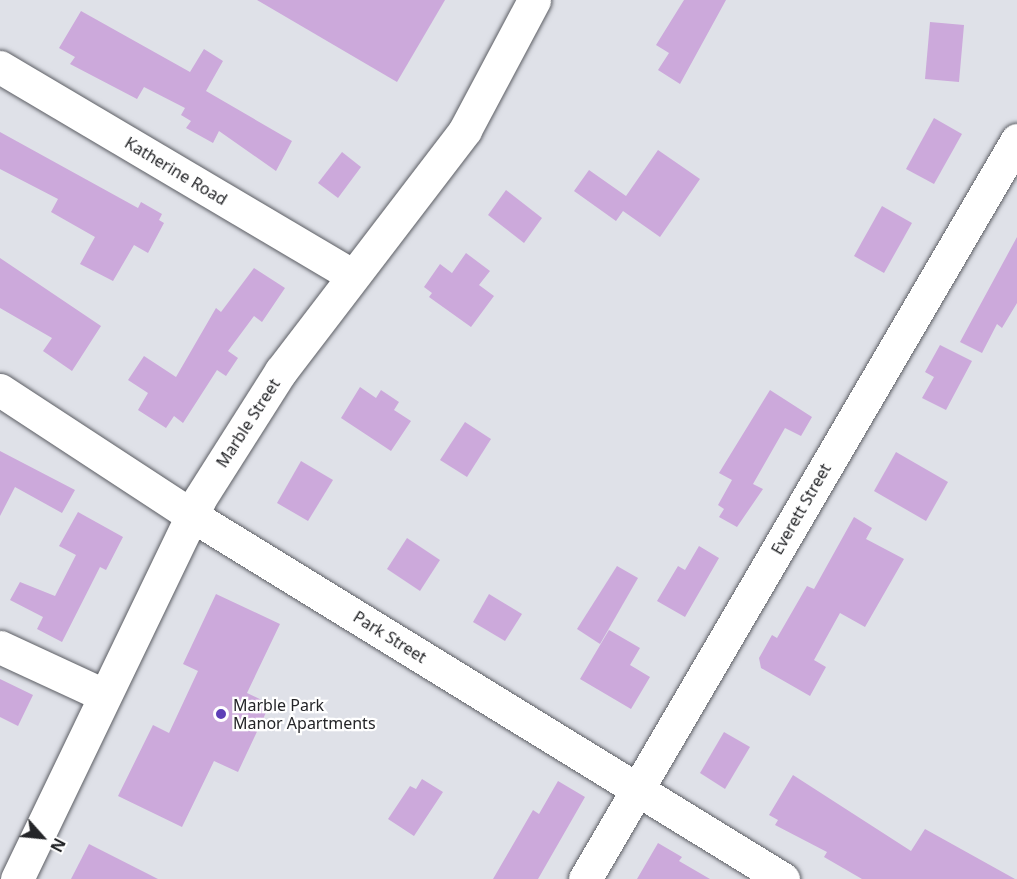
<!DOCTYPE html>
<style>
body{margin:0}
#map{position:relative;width:1017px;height:879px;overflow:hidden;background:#dfe1e8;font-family:"Noto Sans",sans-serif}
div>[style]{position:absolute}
.building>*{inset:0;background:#cca9db}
.roads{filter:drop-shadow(0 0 2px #5c5e64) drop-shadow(0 0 2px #5c5e64)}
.minor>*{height:33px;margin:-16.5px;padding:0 16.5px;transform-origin:16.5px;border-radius:16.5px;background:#fff}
.secondary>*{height:33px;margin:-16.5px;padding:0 16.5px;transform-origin:16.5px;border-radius:16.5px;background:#fff}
.dots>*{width:16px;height:16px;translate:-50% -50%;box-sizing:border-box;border:3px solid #fff;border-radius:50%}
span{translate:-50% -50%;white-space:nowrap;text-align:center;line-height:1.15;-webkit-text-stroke:4.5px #fff;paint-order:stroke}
.street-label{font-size:16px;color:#242528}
.poi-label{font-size:16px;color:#242528}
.left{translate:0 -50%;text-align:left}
.north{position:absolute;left:12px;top:807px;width:60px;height:60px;-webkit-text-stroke:4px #fff;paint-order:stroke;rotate:117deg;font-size:16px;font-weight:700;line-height:24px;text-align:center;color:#242528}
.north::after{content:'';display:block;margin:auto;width:21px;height:27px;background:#242528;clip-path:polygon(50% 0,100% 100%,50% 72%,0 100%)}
</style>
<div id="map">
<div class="building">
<div style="clip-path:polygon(257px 0,445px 0,397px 82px)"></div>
<div style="clip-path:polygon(684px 0,726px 0,680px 84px,658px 70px,669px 53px,656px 45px)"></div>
<div style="clip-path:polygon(81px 11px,190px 72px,204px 49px,223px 61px,206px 91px,292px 141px,276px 171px,219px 131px,213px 143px,186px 128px,191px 121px,181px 115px,185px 108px,144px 87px,137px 99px,70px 64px,75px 57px,59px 48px)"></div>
<div style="clip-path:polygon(930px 22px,964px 25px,959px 82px,925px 79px)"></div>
<div style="clip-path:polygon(934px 118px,962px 134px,934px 184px,906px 169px)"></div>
<div style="clip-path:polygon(0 132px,138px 208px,141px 202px,162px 214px,159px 220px,164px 223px,148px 253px,134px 245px,113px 281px,80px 264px,95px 237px,51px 212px,58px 199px,0 169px)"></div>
<div style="clip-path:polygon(658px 150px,700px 179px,660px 237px,623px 211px,616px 221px,574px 191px,589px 170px,626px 196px)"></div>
<div style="clip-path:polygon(342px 152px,361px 167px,338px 198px,318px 183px)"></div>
<div style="clip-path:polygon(506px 190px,542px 218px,524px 243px,488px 215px)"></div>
<div style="clip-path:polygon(882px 206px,912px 223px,884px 273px,854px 256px)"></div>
<div style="clip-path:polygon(1017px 237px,1017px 303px,1002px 328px,997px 324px,982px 353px,960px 342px)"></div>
<div style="clip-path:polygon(466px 253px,490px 271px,479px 285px,494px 296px,471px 327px,429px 297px,432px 293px,424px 287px,440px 264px,452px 273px)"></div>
<div style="clip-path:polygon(0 258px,101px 326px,72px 371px,43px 351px,52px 338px,0 308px)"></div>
<div style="clip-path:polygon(254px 268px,285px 288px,262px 322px,254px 316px,228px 351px,238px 358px,226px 376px,217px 370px,183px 423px,174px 416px,166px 428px,138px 410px,148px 393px,128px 380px,144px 356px,176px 377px,216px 308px,221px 312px)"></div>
<div style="clip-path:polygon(940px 345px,972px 361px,946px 410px,922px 398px,934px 377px,925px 372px)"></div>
<div style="clip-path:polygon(360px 387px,376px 398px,381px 390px,399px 402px,394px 410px,411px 421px,391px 451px,341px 418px)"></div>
<div style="clip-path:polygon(770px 390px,812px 417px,801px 436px,785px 428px,753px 484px,763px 489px,737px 527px,719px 517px,724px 509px,718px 505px,732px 480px,719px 473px)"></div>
<div style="clip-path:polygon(465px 422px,491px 439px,467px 477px,440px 460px)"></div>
<div style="clip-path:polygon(0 451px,75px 490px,62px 513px,15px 487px,0 516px)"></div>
<div style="clip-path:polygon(896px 452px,948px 482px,926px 521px,874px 491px)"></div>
<div style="clip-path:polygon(301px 461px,333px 480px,308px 521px,277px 503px)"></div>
<div style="clip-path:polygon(78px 512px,123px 537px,106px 570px,100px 567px,62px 642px,37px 629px,43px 617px,10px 600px,20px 582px,55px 596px,76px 555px,59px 546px)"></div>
<div style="clip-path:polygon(854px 517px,872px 528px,866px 539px,904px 559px,865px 627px,840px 613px,814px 660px,826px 667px,810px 696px,761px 668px,759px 658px,772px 635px,777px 638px,807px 586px,814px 589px)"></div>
<div style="clip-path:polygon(407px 538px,440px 560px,420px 591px,387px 569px)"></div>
<div style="clip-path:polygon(699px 546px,719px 558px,685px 617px,657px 601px,678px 566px,685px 570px)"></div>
<div style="clip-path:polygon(617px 566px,638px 578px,600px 644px,577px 629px)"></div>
<div style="clip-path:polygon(216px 594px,280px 624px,247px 693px,270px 704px,238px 772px,214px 761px,182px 827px,118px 796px,153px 725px,169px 733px,198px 671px,183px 664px)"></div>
<div style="clip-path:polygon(489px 594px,522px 614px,505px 641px,473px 622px)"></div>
<div style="clip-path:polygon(609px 630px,640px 648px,630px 665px,650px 677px,631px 709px,580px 679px)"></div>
<div style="clip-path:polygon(0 679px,33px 695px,18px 726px,0 717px)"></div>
<div style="clip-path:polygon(724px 732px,750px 747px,725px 789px,700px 773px)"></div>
<div style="clip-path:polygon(793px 775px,911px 851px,925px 829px,1015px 879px,862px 879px,824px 857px,827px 852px,775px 825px,778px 820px,769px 815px)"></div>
<div style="clip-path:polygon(422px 779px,443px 792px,414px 836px,388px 819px,410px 786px,416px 789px)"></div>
<div style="clip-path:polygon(558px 781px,585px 797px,538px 879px,493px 879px,533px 810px,539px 814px)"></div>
<div style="clip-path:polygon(658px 843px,682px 857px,679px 861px,710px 879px,637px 879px)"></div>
<div style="clip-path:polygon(89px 844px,158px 879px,71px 879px)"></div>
</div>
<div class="roads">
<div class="minor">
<div style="left:0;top:67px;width:409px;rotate:30.6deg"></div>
<div style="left:191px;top:515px;width:695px;rotate:31.59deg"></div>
<div style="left:0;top:647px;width:115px;rotate:24.8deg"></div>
<div style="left:585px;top:879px;width:856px;rotate:-59.69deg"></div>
</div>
<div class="secondary">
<div style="left:0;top:390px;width:228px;rotate:33.2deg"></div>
<div style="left:17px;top:879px;width:420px;rotate:-64.3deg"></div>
<div style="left:199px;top:500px;width:153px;rotate:-57.6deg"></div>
<div style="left:281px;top:371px;width:303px;rotate:-52.6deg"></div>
<div style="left:465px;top:130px;width:147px;rotate:-62deg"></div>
</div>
</div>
<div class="dots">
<div style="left:221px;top:714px;background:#5d3fb7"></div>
</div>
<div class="street-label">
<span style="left:176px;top:171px;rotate:31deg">Katherine Road</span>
<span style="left:248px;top:423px;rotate:-57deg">Marble Street</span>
<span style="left:801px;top:509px;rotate:-60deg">Everett Street</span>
<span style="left:390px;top:637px;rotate:32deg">Park Street</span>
</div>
<div class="poi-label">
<span class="left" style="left:233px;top:714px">Marble Park<br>Manor Apartments</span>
</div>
<div class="north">N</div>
</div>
